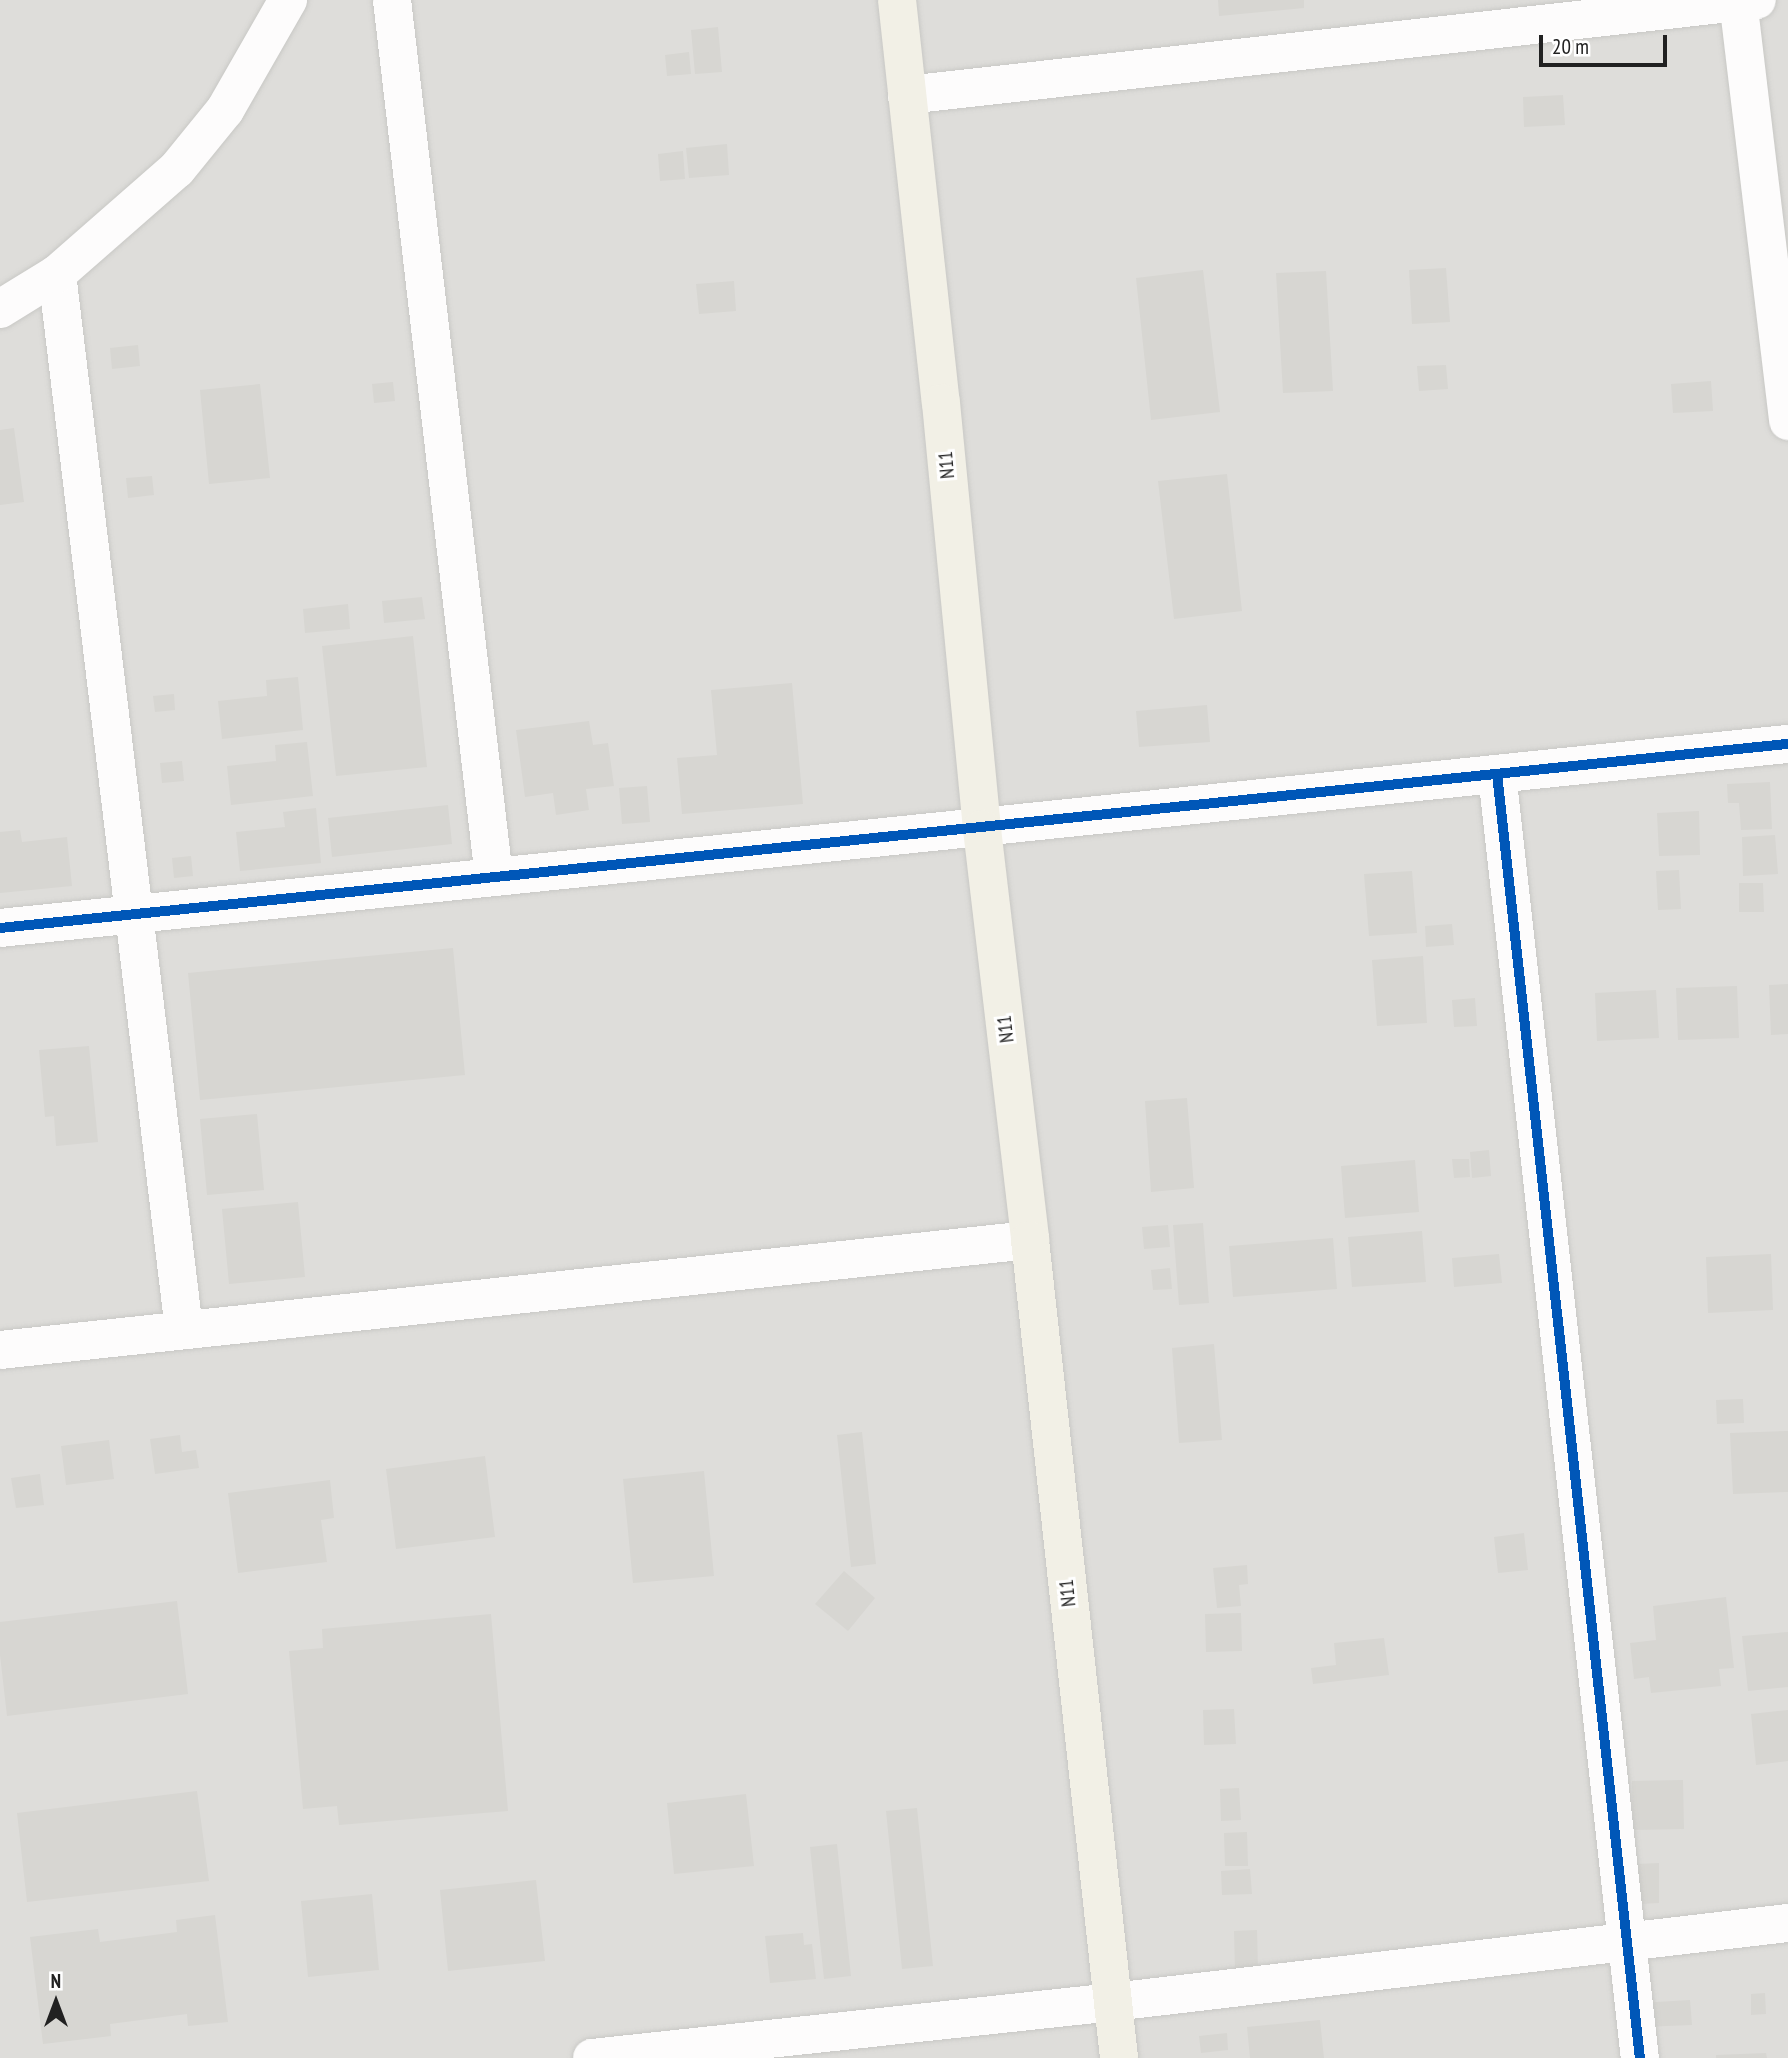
<!DOCTYPE html>
<style>
body{margin:0}
#map{position:relative;width:1788px;height:2058px;overflow:hidden;background:#efeee9;font-family:"PT Sans Narrow",sans-serif}
div>[style]{position:absolute}
.residential>*{inset:0;background:#deddda}
.building>*{inset:0;background:#d7d6d2}
.roads{filter:drop-shadow(0 0 2px #c8c8c5) drop-shadow(0 0 2px #c8c8c5)}
.street>*{height:38px;margin:-19px;padding:0 19px;transform-origin:19px;border-radius:19px;background:#fdfcfc}
.primary>*{height:38px;margin:-19px;padding:0 19px;transform-origin:19px;border-radius:19px;background:#f2f0e6}
.cycleway>*{height:10px;margin:-5px;padding:0 5px;transform-origin:5px;border-radius:5px;background:#0057b8}
span{translate:-50% -50%;white-space:nowrap;text-align:center;line-height:1.15;-webkit-text-stroke:6px #fff;paint-order:stroke}
.street-label{font-size:19px;color:#212121}
.north{position:absolute;left:21px;top:1967px;width:70px;height:70px;-webkit-text-stroke:5px #fff;paint-order:stroke;rotate:0deg;font-size:19px;font-weight:700;line-height:28px;text-align:center;color:#212121}
.north::after{content:'';display:block;margin:auto;width:24px;height:32px;background:#212121;clip-path:polygon(50% 0,100% 100%,50% 72%,0 100%)}
.scale{position:absolute;left:1539px;top:35px;width:128px;height:32px;box-sizing:border-box;border:4px solid #212121;border-top:0;padding-left:9px;font-size:21px;line-height:24px;white-space:nowrap;color:#212121;-webkit-text-stroke:5px #fff;paint-order:stroke}
</style>
<div id="map">
<div class="residential">
<div style="clip-path:polygon(0 0,1788px 0,1788px 2058px,0 2058px)"></div>
</div>
<div class="building">
<div style="clip-path:polygon(1218px 0,1304px 0,1304px 8px,1219px 16px)"></div>
<div style="clip-path:polygon(718px 27px,722px 72px,695px 74px,691px 30px)"></div>
<div style="clip-path:polygon(689px 52px,691px 74px,667px 76px,665px 55px)"></div>
<div style="clip-path:polygon(1563px 95px,1565px 125px,1524px 127px,1523px 97px)"></div>
<div style="clip-path:polygon(727px 144px,729px 175px,689px 178px,686px 148px)"></div>
<div style="clip-path:polygon(683px 151px,685px 179px,660px 181px,658px 154px)"></div>
<div style="clip-path:polygon(1446px 268px,1450px 322px,1412px 324px,1409px 270px)"></div>
<div style="clip-path:polygon(1203px 270px,1220px 412px,1151px 420px,1136px 278px)"></div>
<div style="clip-path:polygon(1326px 271px,1333px 391px,1283px 393px,1276px 273px)"></div>
<div style="clip-path:polygon(734px 281px,736px 311px,699px 314px,696px 284px)"></div>
<div style="clip-path:polygon(138px 345px,140px 366px,112px 369px,110px 348px)"></div>
<div style="clip-path:polygon(1446px 365px,1448px 389px,1419px 391px,1417px 366px)"></div>
<div style="clip-path:polygon(1711px 381px,1713px 411px,1673px 413px,1671px 384px)"></div>
<div style="clip-path:polygon(393px 382px,395px 401px,374px 403px,372px 384px)"></div>
<div style="clip-path:polygon(260px 384px,270px 478px,209px 484px,200px 390px)"></div>
<div style="clip-path:polygon(14px 428px,24px 502px,0 505px,0 430px)"></div>
<div style="clip-path:polygon(1227px 474px,1242px 611px,1174px 619px,1158px 481px)"></div>
<div style="clip-path:polygon(152px 476px,154px 495px,128px 498px,126px 478px)"></div>
<div style="clip-path:polygon(422px 597px,425px 619px,384px 623px,382px 601px)"></div>
<div style="clip-path:polygon(348px 604px,350px 629px,305px 633px,303px 609px)"></div>
<div style="clip-path:polygon(413px 636px,427px 767px,336px 776px,322px 646px)"></div>
<div style="clip-path:polygon(298px 677px,303px 730px,222px 739px,218px 701px,267px 696px,266px 680px)"></div>
<div style="clip-path:polygon(792px 683px,803px 804px,682px 814px,677px 758px,717px 755px,711px 690px)"></div>
<div style="clip-path:polygon(174px 694px,175px 710px,155px 712px,153px 696px)"></div>
<div style="clip-path:polygon(1207px 705px,1210px 742px,1139px 747px,1136px 711px)"></div>
<div style="clip-path:polygon(589px 721px,593px 745px,608px 743px,614px 786px,586px 789px,589px 810px,556px 815px,553px 793px,525px 797px,516px 730px)"></div>
<div style="clip-path:polygon(307px 742px,313px 796px,231px 805px,227px 766px,276px 761px,275px 745px)"></div>
<div style="clip-path:polygon(182px 761px,184px 781px,162px 783px,160px 763px)"></div>
<div style="clip-path:polygon(1770px 782px,1772px 829px,1741px 830px,1739px 803px,1728px 803px,1727px 784px)"></div>
<div style="clip-path:polygon(647px 786px,650px 822px,622px 824px,619px 788px)"></div>
<div style="clip-path:polygon(448px 805px,452px 844px,332px 857px,328px 818px)"></div>
<div style="clip-path:polygon(316px 808px,321px 863px,240px 871px,236px 832px,285px 827px,283px 812px)"></div>
<div style="clip-path:polygon(1699px 811px,1700px 855px,1659px 856px,1657px 813px)"></div>
<div style="clip-path:polygon(20px 830px,22px 842px,67px 837px,72px 886px,0 893px,0 832px)"></div>
<div style="clip-path:polygon(1775px 835px,1778px 874px,1743px 876px,1742px 837px)"></div>
<div style="clip-path:polygon(191px 856px,193px 876px,174px 878px,172px 858px)"></div>
<div style="clip-path:polygon(1679px 870px,1681px 909px,1658px 910px,1656px 871px)"></div>
<div style="clip-path:polygon(1412px 871px,1417px 933px,1369px 936px,1364px 874px)"></div>
<div style="clip-path:polygon(1739px 883px,1763px 883px,1764px 912px,1739px 912px)"></div>
<div style="clip-path:polygon(1452px 924px,1454px 945px,1426px 947px,1425px 926px)"></div>
<div style="clip-path:polygon(453px 948px,465px 1075px,200px 1100px,188px 973px)"></div>
<div style="clip-path:polygon(1423px 956px,1427px 1023px,1377px 1026px,1372px 960px)"></div>
<div style="clip-path:polygon(1788px 984px,1788px 1034px,1771px 1035px,1769px 985px)"></div>
<div style="clip-path:polygon(1737px 986px,1739px 1038px,1678px 1040px,1676px 988px)"></div>
<div style="clip-path:polygon(1656px 990px,1659px 1038px,1597px 1041px,1595px 993px)"></div>
<div style="clip-path:polygon(1475px 998px,1477px 1026px,1454px 1027px,1452px 1000px)"></div>
<div style="clip-path:polygon(89px 1046px,98px 1142px,56px 1146px,54px 1116px,45px 1117px,39px 1050px)"></div>
<div style="clip-path:polygon(1187px 1098px,1194px 1188px,1151px 1192px,1145px 1101px)"></div>
<div style="clip-path:polygon(257px 1114px,264px 1190px,207px 1195px,200px 1119px)"></div>
<div style="clip-path:polygon(1489px 1150px,1491px 1176px,1472px 1178px,1470px 1152px)"></div>
<div style="clip-path:polygon(1452px 1159px,1469px 1159px,1470px 1177px,1454px 1178px)"></div>
<div style="clip-path:polygon(1415px 1160px,1419px 1212px,1345px 1218px,1341px 1166px)"></div>
<div style="clip-path:polygon(298px 1202px,305px 1277px,229px 1284px,222px 1209px)"></div>
<div style="clip-path:polygon(1203px 1223px,1209px 1303px,1179px 1305px,1173px 1225px)"></div>
<div style="clip-path:polygon(1168px 1225px,1170px 1247px,1144px 1249px,1142px 1227px)"></div>
<div style="clip-path:polygon(1422px 1231px,1426px 1282px,1352px 1287px,1348px 1237px)"></div>
<div style="clip-path:polygon(1333px 1238px,1337px 1289px,1233px 1297px,1229px 1246px)"></div>
<div style="clip-path:polygon(1499px 1254px,1502px 1283px,1454px 1287px,1452px 1258px)"></div>
<div style="clip-path:polygon(1771px 1254px,1773px 1310px,1708px 1313px,1706px 1257px)"></div>
<div style="clip-path:polygon(1170px 1268px,1172px 1289px,1153px 1290px,1151px 1270px)"></div>
<div style="clip-path:polygon(1214px 1344px,1222px 1440px,1179px 1443px,1172px 1348px)"></div>
<div style="clip-path:polygon(1743px 1399px,1744px 1423px,1717px 1424px,1716px 1400px)"></div>
<div style="clip-path:polygon(1788px 1431px,1788px 1492px,1733px 1494px,1730px 1433px)"></div>
<div style="clip-path:polygon(862px 1432px,876px 1564px,851px 1567px,837px 1435px)"></div>
<div style="clip-path:polygon(180px 1435px,182px 1452px,196px 1450px,199px 1468px,155px 1474px,150px 1439px)"></div>
<div style="clip-path:polygon(109px 1440px,114px 1479px,66px 1485px,61px 1446px)"></div>
<div style="clip-path:polygon(485px 1456px,495px 1537px,396px 1549px,386px 1469px)"></div>
<div style="clip-path:polygon(704px 1471px,714px 1576px,633px 1583px,623px 1479px)"></div>
<div style="clip-path:polygon(40px 1474px,44px 1505px,16px 1508px,11px 1478px)"></div>
<div style="clip-path:polygon(330px 1480px,334px 1518px,321px 1520px,327px 1562px,238px 1573px,228px 1493px)"></div>
<div style="clip-path:polygon(1524px 1533px,1528px 1570px,1498px 1573px,1494px 1537px)"></div>
<div style="clip-path:polygon(1247px 1565px,1248px 1584px,1239px 1585px,1241px 1606px,1217px 1608px,1213px 1568px)"></div>
<div style="clip-path:polygon(844px 1571px,875px 1598px,848px 1631px,815px 1604px)"></div>
<div style="clip-path:polygon(1726px 1597px,1734px 1668px,1719px 1669px,1721px 1686px,1651px 1693px,1649px 1677px,1634px 1679px,1630px 1643px,1656px 1640px,1653px 1606px)"></div>
<div style="clip-path:polygon(177px 1601px,188px 1694px,7px 1716px,0 1655px,0 1622px)"></div>
<div style="clip-path:polygon(1241px 1613px,1242px 1651px,1206px 1652px,1205px 1614px)"></div>
<div style="clip-path:polygon(491px 1614px,508px 1811px,339px 1825px,337px 1806px,303px 1809px,289px 1651px,323px 1648px,322px 1629px)"></div>
<div style="clip-path:polygon(1788px 1632px,1788px 1687px,1748px 1691px,1742px 1636px)"></div>
<div style="clip-path:polygon(1384px 1638px,1389px 1675px,1313px 1684px,1311px 1668px,1336px 1665px,1334px 1643px)"></div>
<div style="clip-path:polygon(1234px 1709px,1236px 1744px,1204px 1745px,1203px 1710px)"></div>
<div style="clip-path:polygon(1788px 1710px,1788px 1761px,1756px 1765px,1751px 1714px)"></div>
<div style="clip-path:polygon(1683px 1780px,1684px 1829px,1633px 1830px,1632px 1781px)"></div>
<div style="clip-path:polygon(1239px 1788px,1241px 1820px,1221px 1821px,1220px 1789px)"></div>
<div style="clip-path:polygon(197px 1791px,209px 1881px,27px 1902px,17px 1813px)"></div>
<div style="clip-path:polygon(746px 1794px,754px 1866px,674px 1874px,667px 1803px)"></div>
<div style="clip-path:polygon(917px 1808px,933px 1966px,902px 1969px,886px 1811px)"></div>
<div style="clip-path:polygon(1247px 1832px,1248px 1866px,1225px 1866px,1224px 1833px)"></div>
<div style="clip-path:polygon(837px 1844px,851px 1976px,824px 1979px,810px 1847px)"></div>
<div style="clip-path:polygon(1659px 1863px,1659px 1903px,1638px 1904px,1637px 1864px)"></div>
<div style="clip-path:polygon(1250px 1869px,1252px 1894px,1222px 1895px,1221px 1871px)"></div>
<div style="clip-path:polygon(536px 1880px,545px 1961px,448px 1971px,440px 1890px)"></div>
<div style="clip-path:polygon(372px 1894px,379px 1970px,308px 1977px,301px 1901px)"></div>
<div style="clip-path:polygon(215px 1915px,228px 2022px,188px 2026px,187px 2014px,110px 2024px,111px 2036px,43px 2044px,30px 1937px,98px 1929px,100px 1942px,177px 1932px,176px 1920px)"></div>
<div style="clip-path:polygon(1257px 1930px,1258px 1969px,1235px 1970px,1234px 1931px)"></div>
<div style="clip-path:polygon(803px 1933px,804px 1945px,812px 1944px,816px 1979px,770px 1983px,765px 1936px)"></div>
<div style="clip-path:polygon(1765px 1993px,1766px 2014px,1751px 2015px,1751px 1994px)"></div>
<div style="clip-path:polygon(1690px 2000px,1692px 2025px,1641px 2027px,1640px 2003px)"></div>
<div style="clip-path:polygon(1320px 2020px,1324px 2058px,1250px 2058px,1247px 2027px)"></div>
<div style="clip-path:polygon(1227px 2033px,1228px 2050px,1201px 2053px,1199px 2036px)"></div>
<div style="clip-path:polygon(1766px 2053px,1767px 2058px,1716px 2058px,1716px 2055px)"></div>
</div>
<div class="roads">
<div class="street">
<div style="left:392px;top:0;width:883px;rotate:83.37deg"></div>
<div style="left:1738px;top:0;width:424px;rotate:83.2deg"></div>
<div style="left:907px;top:95px;width:855px;rotate:-6.38deg"></div>
<div style="left:57px;top:274px;width:1063px;rotate:83.14deg"></div>
<div style="left:0;top:309px;width:67px;rotate:-31.6deg"></div>
<div style="left:57px;top:274px;width:159px;rotate:-41.2deg"></div>
<div style="left:177px;top:169px;width:76px;rotate:-50.9deg"></div>
<div style="left:225px;top:110px;width:127px;rotate:-60.2deg"></div>
<div style="left:1497px;top:774px;width:1292px;rotate:83.65deg"></div>
<div style="left:0;top:928px;width:1797px;rotate:-5.88deg"></div>
<div style="left:0;top:1350px;width:1036px;rotate:-6.1deg"></div>
<div style="left:592px;top:2058px;width:524px;rotate:-6.13deg"></div>
<div style="left:1113px;top:2002px;width:680px;rotate:-6.68deg"></div>
</div>
<div class="primary">
<div style="left:897px;top:0;width:405px;rotate:83.8deg"></div>
<div style="left:941px;top:403px;width:428px;rotate:84.5deg"></div>
<div style="left:982px;top:829px;width:414px;rotate:83.3deg"></div>
<div style="left:1030px;top:1240px;width:823px;rotate:83.79deg"></div>
</div>
</div>
<div class="cycleway">
<div style="left:1497px;top:774px;width:1292px;rotate:83.65deg"></div>
<div style="left:0;top:928px;width:1797px;rotate:-5.88deg"></div>
</div>
<div class="street-label">
<span style="left:947px;top:465px;rotate:-95deg">N11</span>
<span style="left:1006px;top:1029px;rotate:-97deg">N11</span>
<span style="left:1068px;top:1593px;rotate:-96deg">N11</span>
</div>
<div class="north">N</div>
<div class="scale">20 m</div>
</div>
